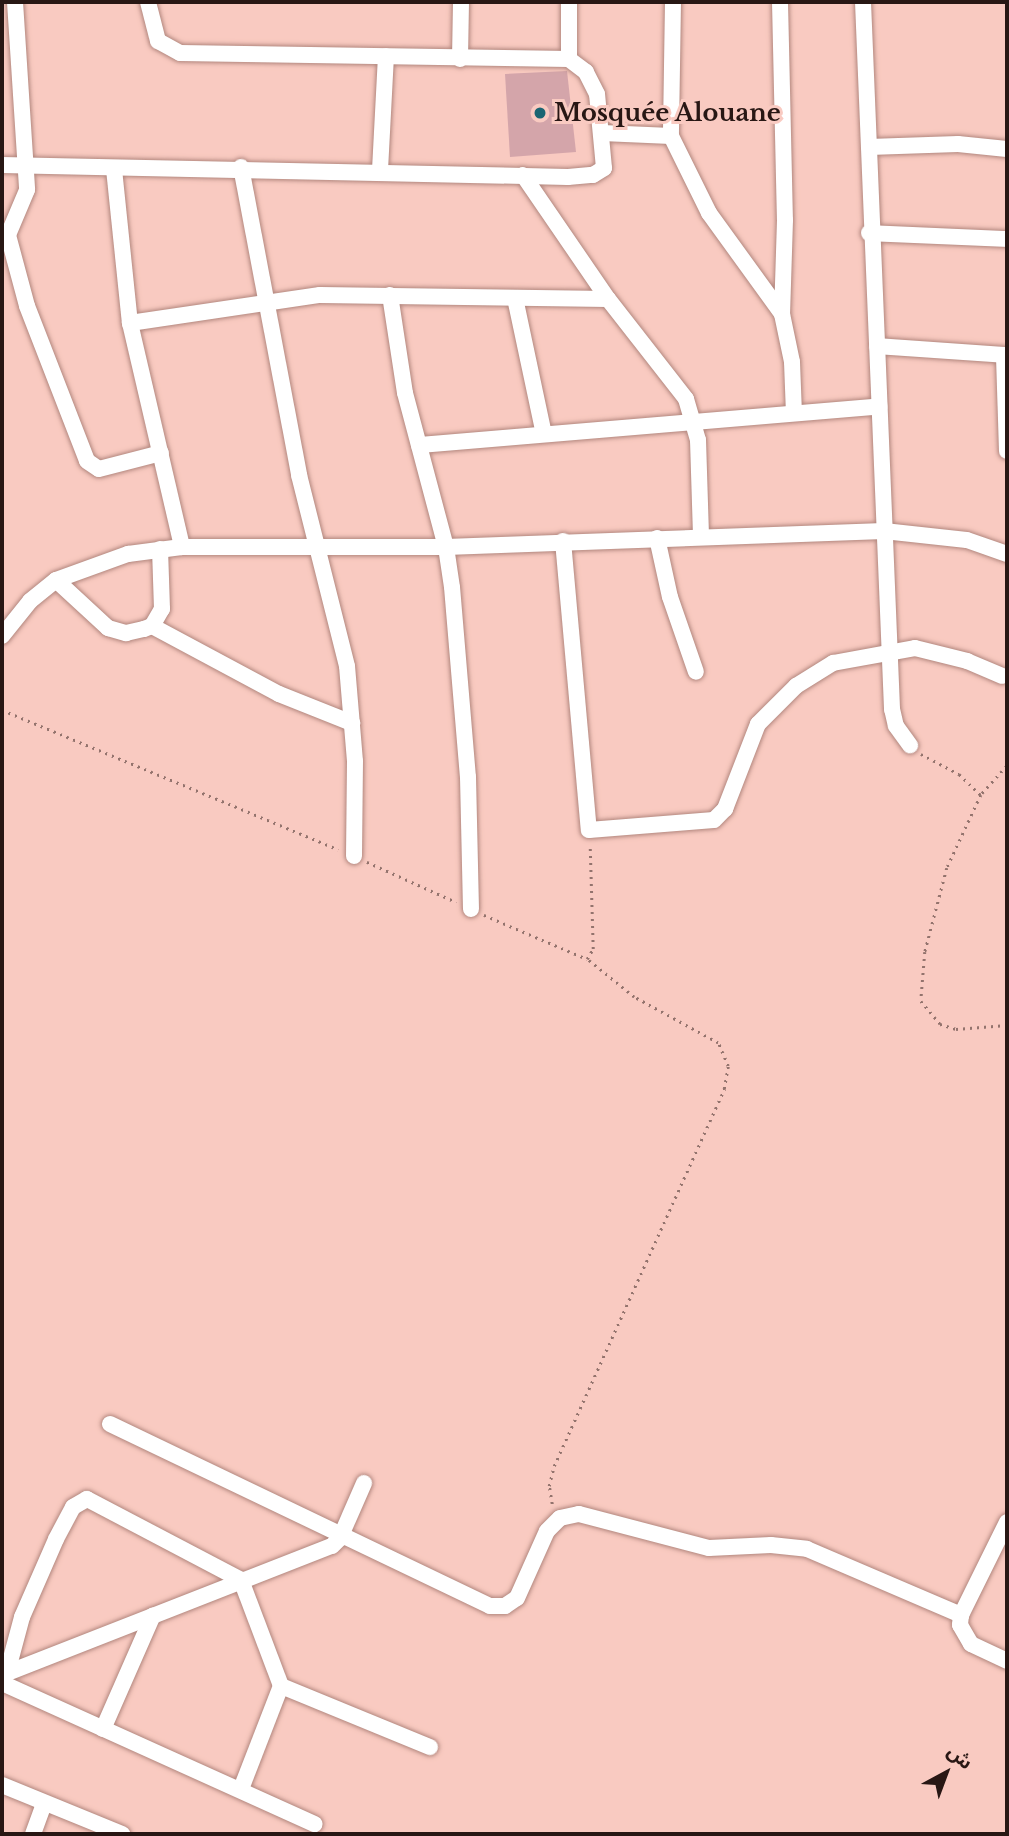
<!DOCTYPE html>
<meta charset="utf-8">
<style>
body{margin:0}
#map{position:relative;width:1009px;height:1836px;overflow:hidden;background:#f9cac1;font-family:"Libre Baskerville","Noto Sans Arabic",serif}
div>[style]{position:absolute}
.building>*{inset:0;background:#d4a5aa}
.path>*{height:2.5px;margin-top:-1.25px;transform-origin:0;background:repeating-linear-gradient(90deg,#93736d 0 2px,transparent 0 7px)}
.roads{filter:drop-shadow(0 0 2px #b2877e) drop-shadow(0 0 2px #b2877e)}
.street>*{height:16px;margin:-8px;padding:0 8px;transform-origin:8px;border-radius:8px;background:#fff}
.dots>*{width:19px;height:19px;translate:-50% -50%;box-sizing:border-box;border:4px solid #f9cac1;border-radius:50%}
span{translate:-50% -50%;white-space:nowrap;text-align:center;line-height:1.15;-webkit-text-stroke:6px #f9cac1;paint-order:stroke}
.poi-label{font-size:24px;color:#281714;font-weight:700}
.left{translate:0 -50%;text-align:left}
.frame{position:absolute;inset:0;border:4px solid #281714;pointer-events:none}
.north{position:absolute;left:911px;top:1738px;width:70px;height:70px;-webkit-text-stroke:5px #f9cac1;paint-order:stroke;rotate:41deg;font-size:19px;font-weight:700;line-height:28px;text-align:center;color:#281714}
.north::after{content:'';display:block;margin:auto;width:24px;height:32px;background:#281714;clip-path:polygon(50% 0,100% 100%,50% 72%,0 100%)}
</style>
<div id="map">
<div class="building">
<div style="clip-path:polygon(567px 71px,576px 152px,510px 157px,505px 74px)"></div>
</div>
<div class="path">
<div style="left:2px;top:710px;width:364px;rotate:22.5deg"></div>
<div style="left:921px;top:754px;width:43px;rotate:27.8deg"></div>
<div style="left:959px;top:774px;width:30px;rotate:44deg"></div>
<div style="left:1007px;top:766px;width:39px;rotate:132deg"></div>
<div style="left:981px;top:795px;width:81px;rotate:115deg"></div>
<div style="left:947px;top:868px;width:87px;rotate:104.7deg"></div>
<div style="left:925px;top:952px;width:49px;rotate:94.7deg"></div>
<div style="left:921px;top:1001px;width:30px;rotate:50deg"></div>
<div style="left:940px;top:1024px;width:17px;rotate:17deg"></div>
<div style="left:956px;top:1029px;width:51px;rotate:-4.5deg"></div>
<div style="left:367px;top:862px;width:98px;rotate:24.2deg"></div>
<div style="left:484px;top:915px;width:112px;rotate:23.1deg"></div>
<div style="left:587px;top:959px;width:12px;rotate:-59deg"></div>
<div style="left:593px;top:949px;width:103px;rotate:-91.7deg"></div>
<div style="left:552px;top:1504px;width:18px;rotate:-99deg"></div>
<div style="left:549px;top:1486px;width:21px;rotate:-76deg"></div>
<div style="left:554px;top:1466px;width:414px;rotate:-65.7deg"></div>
<div style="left:724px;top:1089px;width:23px;rotate:-80deg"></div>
<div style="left:728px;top:1066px;width:25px;rotate:-113deg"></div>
<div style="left:718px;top:1043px;width:96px;rotate:-151.3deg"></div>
<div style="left:634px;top:997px;width:60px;rotate:-141deg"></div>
</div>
<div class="roads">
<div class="street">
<div style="left:15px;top:2px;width:188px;rotate:86.3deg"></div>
<div style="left:27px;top:190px;width:49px;rotate:112.9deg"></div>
<div style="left:8px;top:235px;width:73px;rotate:75deg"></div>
<div style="left:27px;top:306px;width:166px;rotate:68.8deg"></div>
<div style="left:87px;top:461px;width:14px;rotate:34deg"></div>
<div style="left:99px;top:469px;width:64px;rotate:-14.5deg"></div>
<div style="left:569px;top:2px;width:57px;rotate:90deg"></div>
<div style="left:673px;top:2px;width:134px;rotate:90.9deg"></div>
<div style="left:671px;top:136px;width:86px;rotate:63.7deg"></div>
<div style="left:709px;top:213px;width:125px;rotate:54.1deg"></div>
<div style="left:782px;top:314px;width:49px;rotate:78.2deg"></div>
<div style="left:792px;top:362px;width:51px;rotate:87.8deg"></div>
<div style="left:780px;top:2px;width:218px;rotate:88.7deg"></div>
<div style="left:785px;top:220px;width:94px;rotate:91.8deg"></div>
<div style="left:863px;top:2px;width:708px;rotate:87.65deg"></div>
<div style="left:892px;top:709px;width:17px;rotate:77deg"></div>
<div style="left:896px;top:726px;width:24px;rotate:54deg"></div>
<div style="left:460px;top:59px;width:57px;rotate:-89deg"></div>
<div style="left:602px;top:133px;width:69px;rotate:2.5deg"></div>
<div style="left:869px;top:147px;width:89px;rotate:-1.9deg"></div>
<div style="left:958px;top:144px;width:49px;rotate:5.8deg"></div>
<div style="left:2px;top:165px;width:566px;rotate:1.21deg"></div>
<div style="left:568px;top:177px;width:25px;rotate:-5deg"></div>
<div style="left:593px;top:175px;width:13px;rotate:-32deg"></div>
<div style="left:604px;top:168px;width:74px;rotate:-95.4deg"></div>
<div style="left:597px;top:94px;width:25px;rotate:-117deg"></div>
<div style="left:586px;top:72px;width:21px;rotate:-143deg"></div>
<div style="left:569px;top:59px;width:389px;rotate:-179.1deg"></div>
<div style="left:180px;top:53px;width:25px;rotate:-151deg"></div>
<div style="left:158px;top:41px;width:40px;rotate:-104.4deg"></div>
<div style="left:241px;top:167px;width:313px;rotate:79.3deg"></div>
<div style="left:299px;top:475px;width:197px;rotate:75.9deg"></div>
<div style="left:347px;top:666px;width:95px;rotate:85.2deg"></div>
<div style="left:355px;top:761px;width:95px;rotate:90.6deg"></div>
<div style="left:114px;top:169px;width:155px;rotate:84.1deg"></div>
<div style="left:130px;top:323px;width:230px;rotate:76.9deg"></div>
<div style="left:380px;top:170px;width:114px;rotate:-87deg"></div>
<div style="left:523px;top:175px;width:150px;rotate:55.6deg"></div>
<div style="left:608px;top:299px;width:127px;rotate:52deg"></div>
<div style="left:686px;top:399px;width:43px;rotate:73.7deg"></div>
<div style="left:698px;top:440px;width:96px;rotate:88.2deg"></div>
<div style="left:869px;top:233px;width:138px;rotate:2.5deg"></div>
<div style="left:390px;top:295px;width:99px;rotate:81.3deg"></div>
<div style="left:405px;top:393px;width:159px;rotate:75.1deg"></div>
<div style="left:446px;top:547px;width:40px;rotate:81.5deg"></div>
<div style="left:452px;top:587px;width:191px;rotate:85.2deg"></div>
<div style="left:468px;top:777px;width:132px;rotate:88.7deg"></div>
<div style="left:515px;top:298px;width:139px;rotate:78deg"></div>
<div style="left:130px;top:323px;width:192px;rotate:-8.4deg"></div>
<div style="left:320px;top:295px;width:288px;rotate:0.8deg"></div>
<div style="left:877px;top:346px;width:130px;rotate:4deg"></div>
<div style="left:1004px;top:356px;width:95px;rotate:88.2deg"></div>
<div style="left:419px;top:445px;width:462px;rotate:-4.8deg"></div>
<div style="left:657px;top:538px;width:60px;rotate:77.6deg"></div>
<div style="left:670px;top:597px;width:79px;rotate:70.9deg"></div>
<div style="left:563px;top:541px;width:290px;rotate:84.9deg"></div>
<div style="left:589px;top:830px;width:125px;rotate:-4.6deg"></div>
<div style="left:714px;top:820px;width:16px;rotate:-45deg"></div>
<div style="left:725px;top:809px;width:91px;rotate:-68.8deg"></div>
<div style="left:758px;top:724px;width:54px;rotate:-45deg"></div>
<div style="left:796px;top:686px;width:44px;rotate:-31.9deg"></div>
<div style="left:833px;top:663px;width:83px;rotate:-10.4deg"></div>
<div style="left:915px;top:648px;width:54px;rotate:14deg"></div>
<div style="left:967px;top:661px;width:38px;rotate:23deg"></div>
<div style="left:56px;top:580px;width:71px;rotate:42.7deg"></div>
<div style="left:108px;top:628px;width:19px;rotate:16deg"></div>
<div style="left:126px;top:633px;width:18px;rotate:-13deg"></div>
<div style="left:144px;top:629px;width:9px;rotate:-21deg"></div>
<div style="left:152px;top:626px;width:20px;rotate:-60deg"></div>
<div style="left:162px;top:609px;width:60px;rotate:-91.9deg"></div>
<div style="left:152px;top:626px;width:144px;rotate:28.2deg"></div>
<div style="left:279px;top:694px;width:79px;rotate:21.7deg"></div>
<div style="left:2px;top:636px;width:45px;rotate:-51.3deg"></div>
<div style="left:30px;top:601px;width:33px;rotate:-39deg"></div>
<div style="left:56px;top:580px;width:77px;rotate:-19.9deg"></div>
<div style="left:128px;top:554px;width:54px;rotate:-7.4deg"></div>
<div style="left:182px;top:547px;width:264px"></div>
<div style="left:446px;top:547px;width:438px;rotate:-2.1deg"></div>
<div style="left:884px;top:531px;width:83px;rotate:6.2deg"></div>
<div style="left:967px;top:540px;width:42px;rotate:19.3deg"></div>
<div style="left:110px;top:1424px;width:421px;rotate:25.6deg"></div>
<div style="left:490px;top:1606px;width:15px"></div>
<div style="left:505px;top:1606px;width:14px;rotate:-34deg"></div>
<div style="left:517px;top:1598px;width:73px;rotate:-65.9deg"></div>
<div style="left:547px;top:1531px;width:18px;rotate:-45deg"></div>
<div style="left:560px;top:1518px;width:19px;rotate:-12deg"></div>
<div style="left:579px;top:1514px;width:134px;rotate:14.7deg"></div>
<div style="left:709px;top:1548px;width:62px;rotate:-2.8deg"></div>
<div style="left:771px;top:1545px;width:36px;rotate:6deg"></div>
<div style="left:807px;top:1549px;width:168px;rotate:23.2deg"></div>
<div style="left:1007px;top:1522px;width:104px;rotate:116.3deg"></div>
<div style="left:961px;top:1615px;width:10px;rotate:96deg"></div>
<div style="left:960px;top:1625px;width:22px;rotate:60deg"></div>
<div style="left:971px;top:1644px;width:40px;rotate:25deg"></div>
<div style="left:7px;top:1673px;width:58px;rotate:-75deg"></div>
<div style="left:22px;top:1617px;width:85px;rotate:-66.4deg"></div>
<div style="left:56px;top:1539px;width:36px;rotate:-62deg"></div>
<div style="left:73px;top:1507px;width:16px;rotate:-30deg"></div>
<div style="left:87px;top:1499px;width:174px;rotate:27.7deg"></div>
<div style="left:241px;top:1580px;width:113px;rotate:69.3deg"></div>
<div style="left:281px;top:1686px;width:161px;rotate:22.3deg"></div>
<div style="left:2px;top:1675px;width:354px;rotate:-21.4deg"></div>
<div style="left:332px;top:1546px;width:11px;rotate:-45deg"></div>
<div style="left:340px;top:1538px;width:60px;rotate:-66.4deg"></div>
<div style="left:2px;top:1683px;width:343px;rotate:24.3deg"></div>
<div style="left:103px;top:1729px;width:124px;rotate:-66.3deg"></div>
<div style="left:2px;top:1785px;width:130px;rotate:22.2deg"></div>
<div style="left:241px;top:1789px;width:110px;rotate:-68.8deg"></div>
<div style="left:33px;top:1834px;width:33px;rotate:-70deg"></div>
</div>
</div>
<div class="dots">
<div style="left:540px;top:113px;background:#1b6572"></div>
</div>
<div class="poi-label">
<span class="left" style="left:554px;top:113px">Mosquée Alouane</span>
</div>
<div class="frame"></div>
<div class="north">ش</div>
</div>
